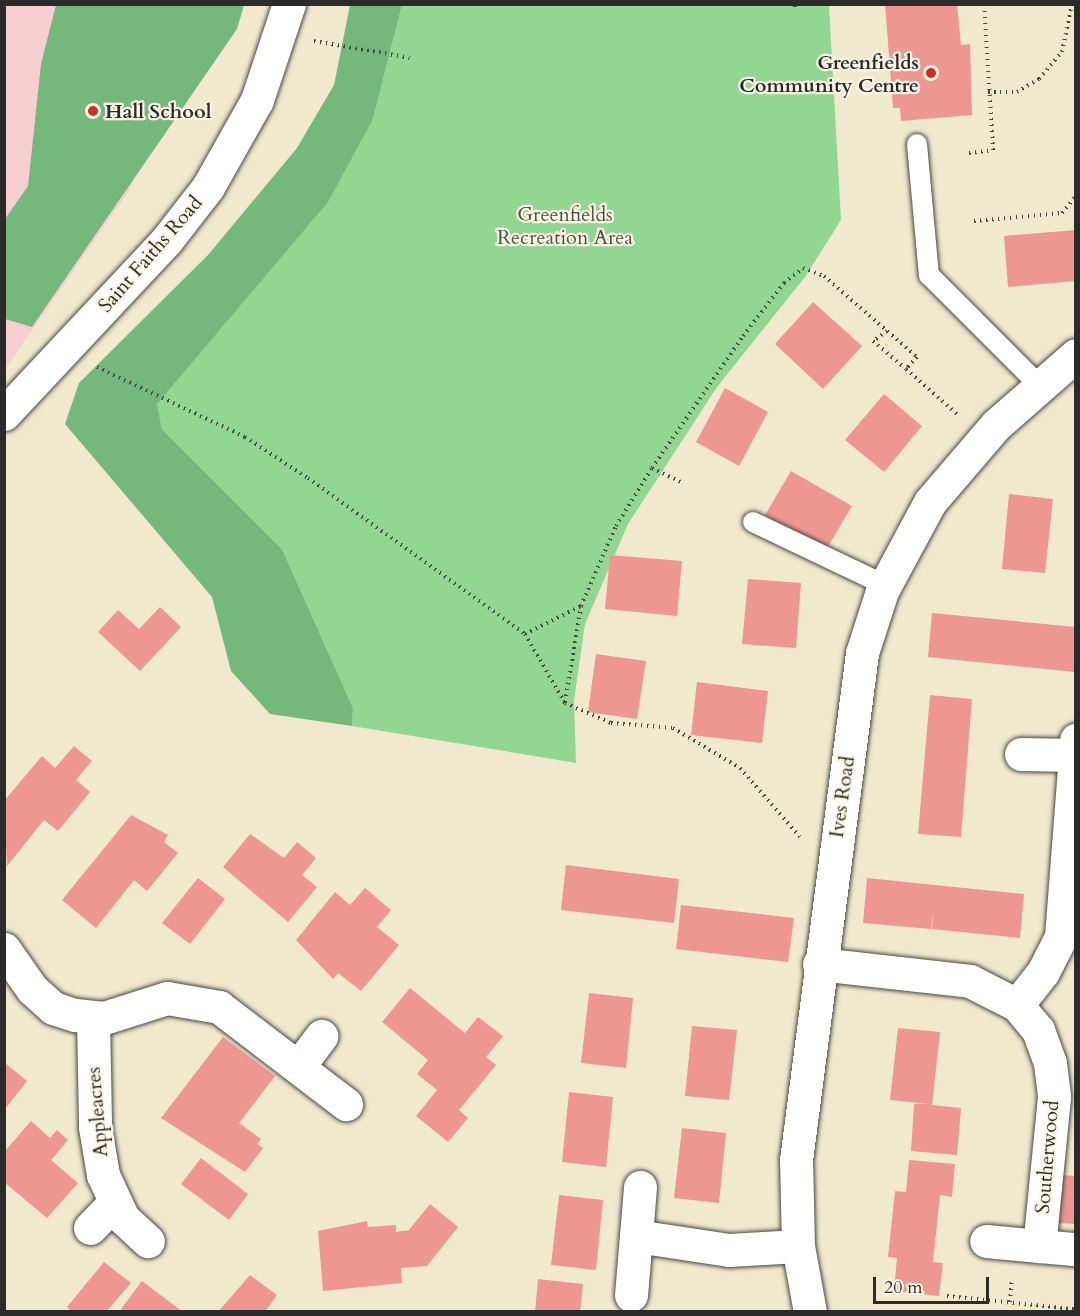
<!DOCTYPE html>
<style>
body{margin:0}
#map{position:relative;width:1080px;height:1316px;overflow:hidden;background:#f1e9ce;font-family:Cardo,serif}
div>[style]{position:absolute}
.built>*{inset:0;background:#f7cfd3}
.green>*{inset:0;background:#92d791}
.forest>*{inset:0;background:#75b87b}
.building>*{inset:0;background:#ee9790}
.path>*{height:4px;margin-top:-2px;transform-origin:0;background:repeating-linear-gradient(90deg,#494843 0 1.5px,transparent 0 6px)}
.roads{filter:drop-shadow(0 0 2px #494843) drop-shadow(0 0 2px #494843)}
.service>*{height:20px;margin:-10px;padding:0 10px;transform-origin:10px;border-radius:10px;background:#fff}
.minor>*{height:33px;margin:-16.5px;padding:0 16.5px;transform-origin:16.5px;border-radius:16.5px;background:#fff}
.tertiary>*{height:33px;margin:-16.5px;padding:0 16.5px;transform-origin:16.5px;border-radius:16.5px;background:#fff}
.dots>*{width:16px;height:16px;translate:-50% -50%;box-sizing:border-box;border:3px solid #fcf5e5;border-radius:50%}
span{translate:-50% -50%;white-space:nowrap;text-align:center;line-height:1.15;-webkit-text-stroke:4.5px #fcf5e5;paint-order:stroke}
.poi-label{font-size:20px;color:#2b2b2b;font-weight:700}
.right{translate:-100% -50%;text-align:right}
.left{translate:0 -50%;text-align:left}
.park-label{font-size:20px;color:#455644}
.street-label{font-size:20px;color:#2b2b2b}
.frame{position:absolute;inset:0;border:6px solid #2b2b2b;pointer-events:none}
.scale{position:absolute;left:873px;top:1277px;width:116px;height:27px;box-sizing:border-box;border:3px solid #2b2b2b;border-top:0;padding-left:8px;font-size:18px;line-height:21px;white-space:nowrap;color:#2b2b2b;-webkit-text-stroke:4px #fcf5e5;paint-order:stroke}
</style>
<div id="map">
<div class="built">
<div style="clip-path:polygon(5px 5px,215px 5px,127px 194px,5px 369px)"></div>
</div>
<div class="green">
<div style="clip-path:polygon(402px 5px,829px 5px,841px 220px,805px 277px,717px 387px,628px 524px,585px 624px,574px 700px,576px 763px,352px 726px,353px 708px,282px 549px,162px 429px,157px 404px,373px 119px)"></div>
</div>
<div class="forest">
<div style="clip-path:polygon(56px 5px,244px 5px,237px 29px,32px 327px,5px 319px,5px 219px,28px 186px,41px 64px)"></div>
<div style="clip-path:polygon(350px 5px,402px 5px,373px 119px,328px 202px,157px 404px,162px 429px,282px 549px,353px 708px,352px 726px,270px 714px,231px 671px,212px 597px,65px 424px,79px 383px,208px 255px,297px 148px,334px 85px)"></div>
</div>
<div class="building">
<div style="clip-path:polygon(885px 4px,957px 4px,961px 45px,970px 44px,972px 115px,901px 121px,900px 108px,893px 108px)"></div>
<div style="clip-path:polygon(1076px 230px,1076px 281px,1008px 287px,1004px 236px)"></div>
<div style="clip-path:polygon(813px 302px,862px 346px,823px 389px,775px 344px)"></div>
<div style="clip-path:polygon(725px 388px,768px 412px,739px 466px,696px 442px)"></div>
<div style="clip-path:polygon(884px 394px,922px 426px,884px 472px,845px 440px)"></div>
<div style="clip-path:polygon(791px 471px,852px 506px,826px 550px,765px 515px)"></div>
<div style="clip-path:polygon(1009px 494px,1053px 499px,1045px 573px,1002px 569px)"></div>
<div style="clip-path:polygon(610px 555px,682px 561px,677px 616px,605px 609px)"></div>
<div style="clip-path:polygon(748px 579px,801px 583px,796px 648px,742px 644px)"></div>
<div style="clip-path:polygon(160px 607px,181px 627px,140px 671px,98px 632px,118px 610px,139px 629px)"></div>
<div style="clip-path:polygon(932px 613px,1076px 627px,1075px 672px,928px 657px)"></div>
<div style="clip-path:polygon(596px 654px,646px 661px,637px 719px,588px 712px)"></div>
<div style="clip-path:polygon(697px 682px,768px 691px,762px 743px,691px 735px)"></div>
<div style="clip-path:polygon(930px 695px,972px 699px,961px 837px,918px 834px)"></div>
<div style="clip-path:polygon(74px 746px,92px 761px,76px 780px,90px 792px,58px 831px,44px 820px,7px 866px,4px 801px,42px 756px,55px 768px)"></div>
<div style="clip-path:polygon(131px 815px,168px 835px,164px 842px,178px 853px,147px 891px,134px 880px,96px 928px,62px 900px)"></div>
<div style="clip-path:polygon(250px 834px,284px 858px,297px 842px,316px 858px,302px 875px,317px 887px,288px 922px,223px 867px)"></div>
<div style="clip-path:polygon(566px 865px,679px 879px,674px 923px,561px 910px)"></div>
<div style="clip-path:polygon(198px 878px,225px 899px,190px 944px,162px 923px)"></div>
<div style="clip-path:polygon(867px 878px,1024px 894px,1020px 938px,932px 929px,933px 912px,931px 929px,863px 923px)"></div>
<div style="clip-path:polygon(365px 888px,391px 910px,377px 927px,399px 945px,361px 991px,338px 973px,333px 979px,296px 940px,335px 892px,350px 905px)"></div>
<div style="clip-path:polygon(681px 905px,794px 918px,788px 962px,676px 949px)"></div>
<div style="clip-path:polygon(410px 988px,465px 1033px,478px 1017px,503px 1036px,486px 1057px,496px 1065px,459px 1110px,468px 1118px,448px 1142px,416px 1116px,437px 1090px,417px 1074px,428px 1060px,382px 1022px)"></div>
<div style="clip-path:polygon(589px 993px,633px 998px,626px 1068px,581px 1063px)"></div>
<div style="clip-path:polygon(692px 1026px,737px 1030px,729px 1100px,685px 1096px)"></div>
<div style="clip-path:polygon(898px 1028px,940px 1032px,932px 1105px,961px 1108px,957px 1155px,911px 1151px,914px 1104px,930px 1104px,890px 1100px)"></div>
<div style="clip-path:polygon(223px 1037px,275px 1076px,239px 1123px,261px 1139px,257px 1144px,263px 1148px,245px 1172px,161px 1118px)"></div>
<div style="clip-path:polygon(5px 1063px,27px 1081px,5px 1109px)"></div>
<div style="clip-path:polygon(569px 1092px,613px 1097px,606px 1167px,562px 1162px)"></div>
<div style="clip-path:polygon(31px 1121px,50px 1138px,57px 1130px,68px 1140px,51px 1160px,78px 1183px,47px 1218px,4px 1182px,4px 1152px)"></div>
<div style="clip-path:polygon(682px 1128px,726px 1133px,719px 1203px,674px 1198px)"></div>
<div style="clip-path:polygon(201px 1158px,248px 1194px,229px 1220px,181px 1184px)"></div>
<div style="clip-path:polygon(909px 1160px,955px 1164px,952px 1197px,940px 1195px,933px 1262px,943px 1263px,939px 1296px,894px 1291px,897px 1258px,888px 1257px,895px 1191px,906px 1192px)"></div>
<div style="clip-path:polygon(1060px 1175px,1076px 1176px,1076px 1224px,1056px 1223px)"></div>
<div style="clip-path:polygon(559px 1195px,603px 1200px,596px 1270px,551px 1265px)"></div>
<div style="clip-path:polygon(430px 1204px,458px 1227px,427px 1266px,401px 1268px,402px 1283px,323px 1291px,318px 1231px,367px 1221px,368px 1227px,396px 1225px,396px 1232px,409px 1230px)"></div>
<div style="clip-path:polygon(104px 1262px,131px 1283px,106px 1312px,72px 1312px,67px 1307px)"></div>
<div style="clip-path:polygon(250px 1275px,277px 1295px,265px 1312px,218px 1312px)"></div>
<div style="clip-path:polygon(538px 1279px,583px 1284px,580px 1312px,535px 1312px)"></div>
<div style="clip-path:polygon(142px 1281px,183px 1312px,124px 1312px,121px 1309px)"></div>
</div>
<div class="path">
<div style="left:795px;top:7px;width:3px;rotate:-90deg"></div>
<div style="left:314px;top:41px;width:97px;rotate:10deg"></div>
<div style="left:988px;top:92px;width:29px"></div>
<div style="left:1017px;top:92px;width:26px;rotate:-31deg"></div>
<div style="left:1039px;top:79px;width:35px;rotate:-50deg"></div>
<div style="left:1062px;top:52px;width:49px;rotate:-78.2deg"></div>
<div style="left:969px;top:153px;width:24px;rotate:-7deg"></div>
<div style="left:993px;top:150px;width:146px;rotate:-93.5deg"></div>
<div style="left:974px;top:221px;width:88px;rotate:-5.2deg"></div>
<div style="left:1062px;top:213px;width:22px;rotate:-51deg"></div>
<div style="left:887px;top:331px;width:17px;rotate:144deg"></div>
<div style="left:873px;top:341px;width:43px;rotate:40.3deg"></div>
<div style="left:97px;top:367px;width:164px;rotate:25.3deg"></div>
<div style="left:245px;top:437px;width:75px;rotate:33.1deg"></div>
<div style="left:308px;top:478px;width:267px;rotate:35.7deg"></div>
<div style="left:525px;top:634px;width:80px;rotate:59.9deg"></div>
<div style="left:565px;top:703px;width:50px;rotate:23.5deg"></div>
<div style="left:611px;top:723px;width:62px;rotate:4.6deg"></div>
<div style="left:673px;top:728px;width:78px;rotate:30.8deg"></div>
<div style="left:740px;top:768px;width:91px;rotate:49deg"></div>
<div style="left:652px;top:468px;width:34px;rotate:26deg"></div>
<div style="left:525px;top:634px;width:63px;rotate:-26.6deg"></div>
<div style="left:581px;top:606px;width:87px;rotate:-66.4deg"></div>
<div style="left:616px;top:526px;width:68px;rotate:-58.2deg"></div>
<div style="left:652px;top:468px;width:160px;rotate:-55.4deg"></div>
<div style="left:743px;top:336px;width:67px;rotate:-52.3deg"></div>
<div style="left:784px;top:283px;width:24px;rotate:-38deg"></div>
<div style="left:803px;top:268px;width:22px;rotate:21deg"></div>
<div style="left:824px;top:276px;width:123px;rotate:41.1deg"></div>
<div style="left:917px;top:357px;width:16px;rotate:133deg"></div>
<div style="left:906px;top:369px;width:68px;rotate:41.4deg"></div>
<div style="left:565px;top:702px;width:97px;rotate:-80.5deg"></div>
<div style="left:947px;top:1296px;width:130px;rotate:5.8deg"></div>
<div style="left:1010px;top:1302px;width:22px;rotate:-85deg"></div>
</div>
<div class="roads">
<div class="service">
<div style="left:917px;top:144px;width:132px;rotate:84.8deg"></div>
<div style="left:929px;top:275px;width:154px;rotate:45deg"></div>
<div style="left:753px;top:522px;width:146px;rotate:25.5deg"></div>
</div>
<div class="minor">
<div style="left:1021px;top:754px;width:54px;rotate:1.1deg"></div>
<div style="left:4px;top:949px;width:49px;rotate:55deg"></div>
<div style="left:32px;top:989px;width:28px;rotate:42deg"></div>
<div style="left:53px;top:1008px;width:23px;rotate:18deg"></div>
<div style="left:75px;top:1015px;width:29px;rotate:6deg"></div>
<div style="left:104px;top:1018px;width:66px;rotate:-17.6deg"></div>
<div style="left:167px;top:998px;width:53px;rotate:9.8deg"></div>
<div style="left:219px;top:1007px;width:160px;rotate:37.4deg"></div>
<div style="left:819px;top:964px;width:152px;rotate:6.4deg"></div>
<div style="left:970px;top:981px;width:53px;rotate:27.1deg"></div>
<div style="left:1017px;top:1005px;width:33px;rotate:50deg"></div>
<div style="left:1038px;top:1030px;width:35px;rotate:70deg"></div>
<div style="left:1050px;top:1063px;width:34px;rotate:83deg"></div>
<div style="left:1054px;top:1097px;width:150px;rotate:95.7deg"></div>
<div style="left:1039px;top:1246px;width:53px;rotate:-174.6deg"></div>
<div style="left:1017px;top:1005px;width:42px;rotate:-51.8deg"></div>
<div style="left:1043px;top:972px;width:39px;rotate:-63deg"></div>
<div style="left:1061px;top:937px;width:198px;rotate:-85.6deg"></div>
<div style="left:93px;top:1018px;width:109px;rotate:88.9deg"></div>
<div style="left:95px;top:1127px;width:49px;rotate:80.5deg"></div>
<div style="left:103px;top:1175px;width:47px;rotate:65.1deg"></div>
<div style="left:123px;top:1218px;width:34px;rotate:43deg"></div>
<div style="left:298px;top:1067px;width:39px;rotate:-53deg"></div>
<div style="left:640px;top:1187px;width:49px;rotate:94.7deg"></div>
<div style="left:636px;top:1236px;width:94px;rotate:8.6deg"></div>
<div style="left:729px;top:1250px;width:69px;rotate:-3.3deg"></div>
<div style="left:90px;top:1228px;width:35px;rotate:-46deg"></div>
<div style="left:1039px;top:1246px;width:37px;rotate:5deg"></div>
<div style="left:631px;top:1295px;width:59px;rotate:-85.2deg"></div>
<div style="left:810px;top:1312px;width:67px;rotate:-100.3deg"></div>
<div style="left:798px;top:1246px;width:86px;rotate:-91.3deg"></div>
<div style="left:796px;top:1160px;width:511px;rotate:-82.58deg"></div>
<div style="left:862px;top:653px;width:65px;rotate:-72.1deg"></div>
<div style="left:882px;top:591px;width:101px;rotate:-61.7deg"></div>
<div style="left:930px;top:502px;width:101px;rotate:-49.4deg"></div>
<div style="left:996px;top:425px;width:106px;rotate:-41.2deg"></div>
</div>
<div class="tertiary">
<div style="left:4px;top:414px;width:237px;rotate:-46.9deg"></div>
<div style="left:166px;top:241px;width:68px;rotate:-52.1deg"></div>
<div style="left:208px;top:187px;width:100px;rotate:-60.6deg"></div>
<div style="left:257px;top:100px;width:101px;rotate:-71.6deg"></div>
</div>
</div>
<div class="dots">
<div style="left:931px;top:73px;background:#c8321e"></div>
<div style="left:93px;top:111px;background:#c8321e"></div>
</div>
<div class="poi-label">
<span class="right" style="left:919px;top:74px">Greenfields<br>Community Centre</span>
<span class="left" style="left:105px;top:111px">Hall School</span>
</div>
<div class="park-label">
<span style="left:565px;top:226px">Greenfields<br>Recreation Area</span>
</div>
<div class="street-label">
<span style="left:150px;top:254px;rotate:-49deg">Saint Faiths Road</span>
<span style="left:842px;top:797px;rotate:-82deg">Ives Road</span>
<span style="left:97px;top:1112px;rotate:-95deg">Appleacres</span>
<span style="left:1047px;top:1157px;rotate:-85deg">Southerwood</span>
</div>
<div class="frame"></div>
<div class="scale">20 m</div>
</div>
